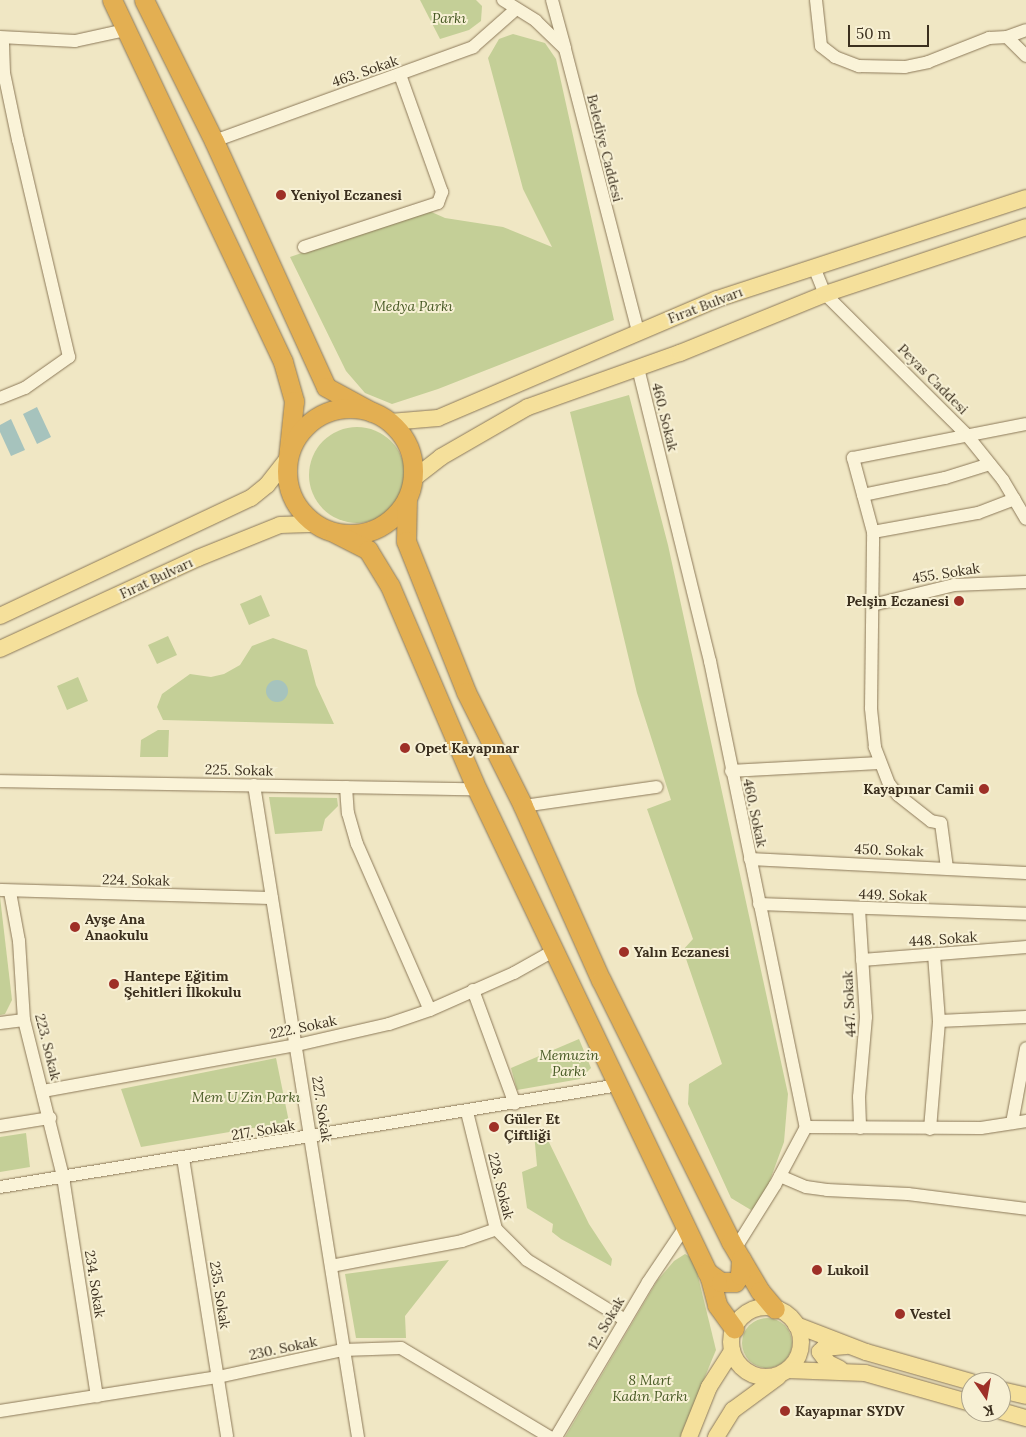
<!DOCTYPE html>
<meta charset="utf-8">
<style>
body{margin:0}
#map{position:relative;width:1026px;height:1437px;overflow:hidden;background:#f0e7c4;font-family:Lora,serif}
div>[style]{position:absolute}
.green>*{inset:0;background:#c4cf97}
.round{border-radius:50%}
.water>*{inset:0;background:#a6c3bd}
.roads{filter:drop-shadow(0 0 1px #8c7959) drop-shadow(0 0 1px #8c7959)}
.minor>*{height:12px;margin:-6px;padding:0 6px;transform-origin:6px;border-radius:6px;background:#faf3d8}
.major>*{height:16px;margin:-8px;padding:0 8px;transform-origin:8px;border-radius:8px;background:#f5e09b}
.major>.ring{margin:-8px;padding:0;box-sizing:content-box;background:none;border:16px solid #f5e09b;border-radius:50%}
.highway>*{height:19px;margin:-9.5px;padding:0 9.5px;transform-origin:9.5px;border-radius:9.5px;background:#e3af52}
.highway>.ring{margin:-9.5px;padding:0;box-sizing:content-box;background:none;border:19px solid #e3af52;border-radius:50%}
.dots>*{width:14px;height:14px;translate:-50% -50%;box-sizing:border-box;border:2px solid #f7f0d4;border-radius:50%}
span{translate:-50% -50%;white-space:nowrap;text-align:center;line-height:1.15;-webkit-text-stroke:4px #f7f0d4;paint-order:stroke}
.park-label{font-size:14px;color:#475924;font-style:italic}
.street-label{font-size:14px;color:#3b2f1e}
.poi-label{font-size:14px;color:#3b2f1e;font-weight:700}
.left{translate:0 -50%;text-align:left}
.right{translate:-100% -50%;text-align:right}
.north{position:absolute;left:961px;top:1372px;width:50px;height:50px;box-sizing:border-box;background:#f7f0d4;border:1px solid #aca38b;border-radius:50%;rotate:168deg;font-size:14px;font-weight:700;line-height:20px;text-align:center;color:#3b2f1e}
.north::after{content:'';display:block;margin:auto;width:18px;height:22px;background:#9e3027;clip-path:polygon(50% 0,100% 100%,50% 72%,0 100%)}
.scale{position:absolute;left:848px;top:25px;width:81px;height:22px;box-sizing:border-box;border:2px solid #3b2f1e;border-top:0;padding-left:6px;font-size:15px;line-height:18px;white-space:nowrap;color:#3b2f1e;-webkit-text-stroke:4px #f7f0d4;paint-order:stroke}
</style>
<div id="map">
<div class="green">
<div style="clip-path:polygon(420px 0,476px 0,482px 6px,481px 21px,469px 30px,440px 39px)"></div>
<div style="clip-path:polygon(513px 34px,545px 43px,556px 59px,614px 320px,438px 389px,392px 404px,365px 393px,346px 371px,290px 257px,427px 210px,445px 218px,503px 227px,552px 247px,523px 189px,488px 58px,499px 39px)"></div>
<div style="clip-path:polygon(629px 395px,668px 545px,788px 1094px,784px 1142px,762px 1202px,751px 1210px,731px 1198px,688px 1104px,689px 1084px,722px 1064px,683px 950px,693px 939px,647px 809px,671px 800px,637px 693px,570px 412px)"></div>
<div class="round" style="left:309px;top:427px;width:96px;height:96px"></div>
<div style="clip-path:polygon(261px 595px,270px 616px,249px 625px,240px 604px)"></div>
<div style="clip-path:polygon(168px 636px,177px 655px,157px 664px,148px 645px)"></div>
<div style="clip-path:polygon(273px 638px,307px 650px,316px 685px,334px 724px,163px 720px,157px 707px,162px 694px,190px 674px,211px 677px,224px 674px,240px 665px,252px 646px)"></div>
<div style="clip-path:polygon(78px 677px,88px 701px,67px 710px,57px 686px)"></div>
<div style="clip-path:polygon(158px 730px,169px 730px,168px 757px,140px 757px,141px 740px)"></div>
<div style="clip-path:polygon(269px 797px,337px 798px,338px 806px,325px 819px,322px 831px,275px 834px)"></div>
<div style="clip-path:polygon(0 897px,12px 1000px,5px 1014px,0 1015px)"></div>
<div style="clip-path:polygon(579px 1039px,591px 1068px,580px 1079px,517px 1090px,511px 1068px)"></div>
<div style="clip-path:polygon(276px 1058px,289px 1122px,141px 1147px,121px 1089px)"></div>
<div style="clip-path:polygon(542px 1128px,589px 1224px,612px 1259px,611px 1266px,561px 1239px,552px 1232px,553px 1224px,527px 1208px,522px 1172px,537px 1166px,534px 1133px)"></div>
<div style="clip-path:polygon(26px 1133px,30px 1167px,0 1172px,0 1137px)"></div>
<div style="clip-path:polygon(685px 1254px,692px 1258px,696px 1268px,716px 1350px,680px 1437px,565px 1437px,657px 1281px,674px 1261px)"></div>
<div style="clip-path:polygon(449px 1260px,405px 1316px,406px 1338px,356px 1338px,345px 1274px)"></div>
<div class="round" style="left:742px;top:1318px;width:50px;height:50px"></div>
</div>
<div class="water">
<div style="clip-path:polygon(37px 407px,51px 437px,37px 444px,23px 414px)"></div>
<div style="clip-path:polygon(11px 419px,25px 450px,11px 456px,0 432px,0 425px)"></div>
<div class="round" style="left:266px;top:680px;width:22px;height:22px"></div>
</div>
<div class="roads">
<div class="minor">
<div style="left:503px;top:0;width:39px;rotate:32deg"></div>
<div style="left:536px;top:21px;width:40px;rotate:44deg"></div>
<div style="left:565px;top:49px;width:291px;rotate:75.5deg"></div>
<div style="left:552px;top:0;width:50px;rotate:74.8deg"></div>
<div style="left:816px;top:0;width:46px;rotate:83.8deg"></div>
<div style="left:821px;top:46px;width:18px;rotate:38deg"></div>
<div style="left:835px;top:57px;width:26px;rotate:21deg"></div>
<div style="left:859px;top:66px;width:46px;rotate:1.2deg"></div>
<div style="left:905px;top:67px;width:24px;rotate:-12deg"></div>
<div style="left:928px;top:62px;width:66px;rotate:-21.5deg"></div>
<div style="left:989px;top:38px;width:18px;rotate:-3deg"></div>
<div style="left:1007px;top:37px;width:27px;rotate:45deg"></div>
<div style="left:0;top:37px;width:75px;rotate:3.1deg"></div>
<div style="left:75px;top:41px;width:51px;rotate:-12.4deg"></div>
<div style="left:1007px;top:37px;width:20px;rotate:-20deg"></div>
<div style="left:214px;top:141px;width:276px;rotate:-19.9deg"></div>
<div style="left:473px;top:47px;width:56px;rotate:-41.4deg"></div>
<div style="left:304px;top:247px;width:141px;rotate:-18.2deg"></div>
<div style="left:438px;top:203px;width:12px;rotate:-70deg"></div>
<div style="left:442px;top:192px;width:124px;rotate:-109.7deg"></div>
<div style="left:814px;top:267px;width:29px;rotate:68deg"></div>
<div style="left:825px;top:294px;width:199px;rotate:44.8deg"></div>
<div style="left:966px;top:434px;width:59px;rotate:51.2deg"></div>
<div style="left:1003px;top:480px;width:45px;rotate:59.5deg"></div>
<div style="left:638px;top:368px;width:302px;rotate:76.2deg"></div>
<div style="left:710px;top:661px;width:476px;rotate:78.4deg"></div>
<div style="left:806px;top:1127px;width:66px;rotate:118.1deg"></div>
<div style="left:775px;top:1185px;width:75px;rotate:122deg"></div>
<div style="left:0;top:398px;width:27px;rotate:-22deg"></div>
<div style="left:25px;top:388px;width:54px;rotate:-35.2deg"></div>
<div style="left:69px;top:357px;width:223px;rotate:-103.2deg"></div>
<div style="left:18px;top:140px;width:68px;rotate:-101.8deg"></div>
<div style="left:4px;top:73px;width:35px;rotate:-92deg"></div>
<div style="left:863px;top:495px;width:84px;rotate:-11.7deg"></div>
<div style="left:945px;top:478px;width:47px;rotate:-17.3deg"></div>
<div style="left:873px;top:532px;width:107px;rotate:-10.3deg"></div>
<div style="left:978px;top:513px;width:39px;rotate:-21deg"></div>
<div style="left:872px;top:605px;width:84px;rotate:-13.7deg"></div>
<div style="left:954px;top:585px;width:72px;rotate:-2.4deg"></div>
<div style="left:731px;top:771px;width:147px;rotate:-3.1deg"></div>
<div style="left:0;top:781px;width:477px;rotate:1deg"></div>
<div style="left:254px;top:785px;width:660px;rotate:80.94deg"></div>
<div style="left:346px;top:787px;width:26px;rotate:86deg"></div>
<div style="left:348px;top:813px;width:32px;rotate:74deg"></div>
<div style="left:357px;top:844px;width:181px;rotate:66.3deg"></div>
<div style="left:523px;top:806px;width:135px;rotate:-8.1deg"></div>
<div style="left:750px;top:859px;width:276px;rotate:2.9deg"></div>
<div style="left:947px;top:868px;width:45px;rotate:-97.6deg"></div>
<div style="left:941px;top:823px;width:10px;rotate:-169deg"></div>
<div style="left:931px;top:821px;width:42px;rotate:-141.8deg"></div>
<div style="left:898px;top:795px;width:14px;rotate:-129deg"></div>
<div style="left:889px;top:784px;width:40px;rotate:-111deg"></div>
<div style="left:875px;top:747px;width:39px;rotate:-96deg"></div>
<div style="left:871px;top:708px;width:176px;rotate:-89.3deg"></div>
<div style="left:873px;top:532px;width:77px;rotate:-105.1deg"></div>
<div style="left:853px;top:458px;width:176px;rotate:-11.1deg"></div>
<div style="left:0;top:890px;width:272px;rotate:1.7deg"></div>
<div style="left:10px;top:892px;width:50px;rotate:79.6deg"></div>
<div style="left:19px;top:941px;width:79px;rotate:86.4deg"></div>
<div style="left:24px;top:1020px;width:162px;rotate:76deg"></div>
<div style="left:63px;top:1177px;width:222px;rotate:81.2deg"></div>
<div style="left:759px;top:904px;width:267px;rotate:2.1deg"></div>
<div style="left:859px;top:909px;width:108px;rotate:86.3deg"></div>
<div style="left:866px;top:1017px;width:80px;rotate:95deg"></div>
<div style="left:859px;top:1097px;width:31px;rotate:88deg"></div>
<div style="left:862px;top:960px;width:165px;rotate:-4.5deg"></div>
<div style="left:473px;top:990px;width:121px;rotate:69.8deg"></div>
<div style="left:939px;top:1021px;width:87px;rotate:-2.6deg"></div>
<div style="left:0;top:1023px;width:24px;rotate:-7deg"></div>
<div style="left:43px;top:1091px;width:258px;rotate:-10.3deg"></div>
<div style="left:297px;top:1045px;width:94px;rotate:-12.9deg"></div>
<div style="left:389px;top:1024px;width:43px;rotate:-18.9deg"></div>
<div style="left:430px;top:1010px;width:92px;rotate:-23.8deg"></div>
<div style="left:514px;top:973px;width:47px;rotate:-29.3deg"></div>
<div style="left:467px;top:1112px;width:121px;rotate:76.1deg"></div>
<div style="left:496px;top:1229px;width:44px;rotate:45deg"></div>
<div style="left:527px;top:1260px;width:115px;rotate:31.5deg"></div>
<div style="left:1012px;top:1123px;width:76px;rotate:-79.4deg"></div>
<div style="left:0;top:1126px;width:51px;rotate:-9.1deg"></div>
<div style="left:806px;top:1127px;width:175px;rotate:0.3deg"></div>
<div style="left:981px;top:1128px;width:46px;rotate:-8.8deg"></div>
<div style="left:930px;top:1129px;width:108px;rotate:-85.2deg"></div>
<div style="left:939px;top:1021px;width:67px;rotate:-94.3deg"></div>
<div style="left:183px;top:1158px;width:282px;rotate:81deg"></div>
<div style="left:780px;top:1176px;width:28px;rotate:23deg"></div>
<div style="left:806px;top:1187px;width:21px;rotate:8deg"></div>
<div style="left:827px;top:1190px;width:81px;rotate:2.8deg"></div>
<div style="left:908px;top:1194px;width:119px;rotate:7.2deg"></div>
<div style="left:0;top:1187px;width:627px;rotate:-9.36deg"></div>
<div style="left:331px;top:1266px;width:133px;rotate:-10.8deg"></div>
<div style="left:462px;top:1241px;width:36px;rotate:-19deg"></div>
<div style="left:0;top:1411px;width:221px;rotate:-8.9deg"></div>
<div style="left:218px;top:1377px;width:128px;rotate:-12.2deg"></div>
<div style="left:343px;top:1350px;width:58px;rotate:-2deg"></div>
<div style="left:401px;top:1348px;width:174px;rotate:30.9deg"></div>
<div style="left:556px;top:1437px;width:180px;rotate:-59.3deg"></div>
<div style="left:648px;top:1282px;width:66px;rotate:-56.1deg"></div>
</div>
<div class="major">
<div style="left:390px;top:422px;width:48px;rotate:-4.8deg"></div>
<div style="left:438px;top:418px;width:303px;rotate:-23.1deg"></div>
<div style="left:717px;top:299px;width:325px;rotate:-18.1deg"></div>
<div style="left:413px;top:479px;width:36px;rotate:-38deg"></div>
<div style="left:441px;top:457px;width:100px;rotate:-29.9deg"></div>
<div style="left:528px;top:407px;width:161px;rotate:-19.6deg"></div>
<div style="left:680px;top:353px;width:157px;rotate:-22.1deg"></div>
<div style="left:825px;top:294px;width:212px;rotate:-18.4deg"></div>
<div style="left:0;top:616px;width:277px;rotate:-25.2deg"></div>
<div style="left:251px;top:498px;width:21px;rotate:-39deg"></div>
<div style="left:267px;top:485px;width:34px;rotate:-52deg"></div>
<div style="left:0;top:649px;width:218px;rotate:-24.7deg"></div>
<div style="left:198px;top:558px;width:88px;rotate:-21.9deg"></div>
<div style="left:280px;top:525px;width:36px;rotate:-2deg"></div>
<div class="ring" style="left:731px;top:1307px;width:54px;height:54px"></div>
<div style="left:796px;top:1325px;width:75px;rotate:21.1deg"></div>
<div style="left:866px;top:1352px;width:109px;rotate:15.9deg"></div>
<div style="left:840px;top:1369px;width:13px;rotate:-153deg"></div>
<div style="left:828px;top:1363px;width:14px;rotate:-126deg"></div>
<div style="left:820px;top:1352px;width:6px;rotate:-45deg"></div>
<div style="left:824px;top:1348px;width:22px;rotate:-5deg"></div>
<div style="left:788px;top:1370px;width:77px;rotate:2.2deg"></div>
<div style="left:865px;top:1373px;width:110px;rotate:15.8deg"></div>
<div style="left:1001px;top:1390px;width:26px;rotate:13deg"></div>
<div style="left:1001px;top:1411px;width:26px;rotate:16deg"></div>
<div style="left:689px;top:1437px;width:54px;rotate:-68.2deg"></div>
<div style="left:709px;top:1387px;width:43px;rotate:-57.4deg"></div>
<div style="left:716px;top:1437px;width:32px;rotate:-58deg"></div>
<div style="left:733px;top:1410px;width:56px;rotate:-36.3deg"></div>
</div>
<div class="highway">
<div style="left:112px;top:0;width:400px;rotate:64.7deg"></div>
<div style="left:283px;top:362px;width:41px;rotate:74.2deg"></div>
<div style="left:294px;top:401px;width:57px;rotate:96deg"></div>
<div style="left:144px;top:0;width:157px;rotate:63.6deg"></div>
<div style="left:214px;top:141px;width:270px;rotate:65.5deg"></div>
<div style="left:326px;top:387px;width:52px;rotate:28.5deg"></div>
<div class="ring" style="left:287px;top:408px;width:107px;height:107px"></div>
<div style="left:407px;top:499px;width:42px;rotate:91.4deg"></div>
<div style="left:406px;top:541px;width:162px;rotate:68.3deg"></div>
<div style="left:466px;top:692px;width:127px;rotate:63.4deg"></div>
<div style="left:523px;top:806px;width:191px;rotate:65.9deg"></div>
<div style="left:601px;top:980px;width:292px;rotate:63.6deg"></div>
<div style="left:731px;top:1242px;width:57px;rotate:59.4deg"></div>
<div style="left:760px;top:1291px;width:23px;rotate:50deg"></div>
<div style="left:335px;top:533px;width:37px;rotate:27deg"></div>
<div style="left:368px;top:550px;width:42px;rotate:58.6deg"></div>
<div style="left:390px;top:586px;width:214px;rotate:66.9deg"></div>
<div style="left:474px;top:783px;width:548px;rotate:64.51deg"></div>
<div style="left:710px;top:1278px;width:28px;rotate:75deg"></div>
<div style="left:717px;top:1305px;width:29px;rotate:54deg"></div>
<div style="left:707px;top:1272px;width:17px;rotate:36deg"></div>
<div style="left:721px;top:1282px;width:14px"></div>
<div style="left:735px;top:1282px;width:9px;rotate:-54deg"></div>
<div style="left:740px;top:1275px;width:16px;rotate:-86deg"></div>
</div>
</div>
<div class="dots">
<div style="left:281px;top:195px;background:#9e3027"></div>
<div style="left:959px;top:601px;background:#9e3027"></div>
<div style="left:405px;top:748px;background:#9e3027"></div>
<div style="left:984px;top:789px;background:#9e3027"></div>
<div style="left:75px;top:927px;background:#9e3027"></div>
<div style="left:624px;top:952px;background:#9e3027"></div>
<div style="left:114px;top:984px;background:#9e3027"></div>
<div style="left:494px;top:1127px;background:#9e3027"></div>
<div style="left:817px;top:1270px;background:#9e3027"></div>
<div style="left:900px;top:1314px;background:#9e3027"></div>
<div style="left:785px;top:1411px;background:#9e3027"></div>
</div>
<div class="park-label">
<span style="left:449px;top:18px">Parkı</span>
<span style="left:413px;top:306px">Medya Parkı</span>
<span style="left:569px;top:1063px">Memuzin<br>Parkı</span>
<span style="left:246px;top:1097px">Mem U Zin Parkı</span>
<span style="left:650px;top:1388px">8 Mart<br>Kadın Parkı</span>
</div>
<div class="street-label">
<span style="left:365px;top:71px;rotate:-19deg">463. Sokak</span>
<span style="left:605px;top:148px;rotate:76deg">Belediye Caddesi</span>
<span style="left:705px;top:305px;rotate:-21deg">Fırat Bulvarı</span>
<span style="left:933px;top:379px;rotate:45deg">Peyas Caddesi</span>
<span style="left:665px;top:417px;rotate:76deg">460. Sokak</span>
<span style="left:946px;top:573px;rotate:-9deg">455. Sokak</span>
<span style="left:156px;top:578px;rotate:-25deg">Fırat Bulvarı</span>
<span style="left:239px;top:770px;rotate:1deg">225. Sokak</span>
<span style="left:755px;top:813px;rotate:78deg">460. Sokak</span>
<span style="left:889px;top:850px;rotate:2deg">450. Sokak</span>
<span style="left:136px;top:880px;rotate:1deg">224. Sokak</span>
<span style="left:893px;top:895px;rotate:2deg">449. Sokak</span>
<span style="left:943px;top:939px;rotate:-4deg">448. Sokak</span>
<span style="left:849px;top:1004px;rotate:-93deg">447. Sokak</span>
<span style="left:303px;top:1027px;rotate:-12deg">222. Sokak</span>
<span style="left:48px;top:1047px;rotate:76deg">223. Sokak</span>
<span style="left:322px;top:1109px;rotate:81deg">227. Sokak</span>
<span style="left:263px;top:1130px;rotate:-9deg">217. Sokak</span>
<span style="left:501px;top:1186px;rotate:76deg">228. Sokak</span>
<span style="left:95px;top:1284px;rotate:81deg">234. Sokak</span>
<span style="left:220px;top:1295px;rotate:81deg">235. Sokak</span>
<span style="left:606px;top:1323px;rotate:-60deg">12. Sokak</span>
<span style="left:283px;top:1348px;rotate:-12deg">230. Sokak</span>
</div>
<div class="poi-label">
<span class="left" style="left:291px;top:195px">Yeniyol Eczanesi</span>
<span class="right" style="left:949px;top:601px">Pelşin Eczanesi</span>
<span class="left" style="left:415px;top:748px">Opet Kayapınar</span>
<span class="right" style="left:974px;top:789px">Kayapınar Camii</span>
<span class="left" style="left:85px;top:927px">Ayşe Ana<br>Anaokulu</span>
<span class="left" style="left:634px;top:952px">Yalın Eczanesi</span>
<span class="left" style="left:124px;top:984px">Hantepe Eğitim<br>Şehitleri İlkokulu</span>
<span class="left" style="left:504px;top:1127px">Güler Et<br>Çiftliği</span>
<span class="left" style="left:827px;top:1270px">Lukoil</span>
<span class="left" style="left:910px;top:1314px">Vestel</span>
<span class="left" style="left:795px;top:1411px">Kayapınar SYDV</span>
</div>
<div class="north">K</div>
<div class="scale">50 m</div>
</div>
